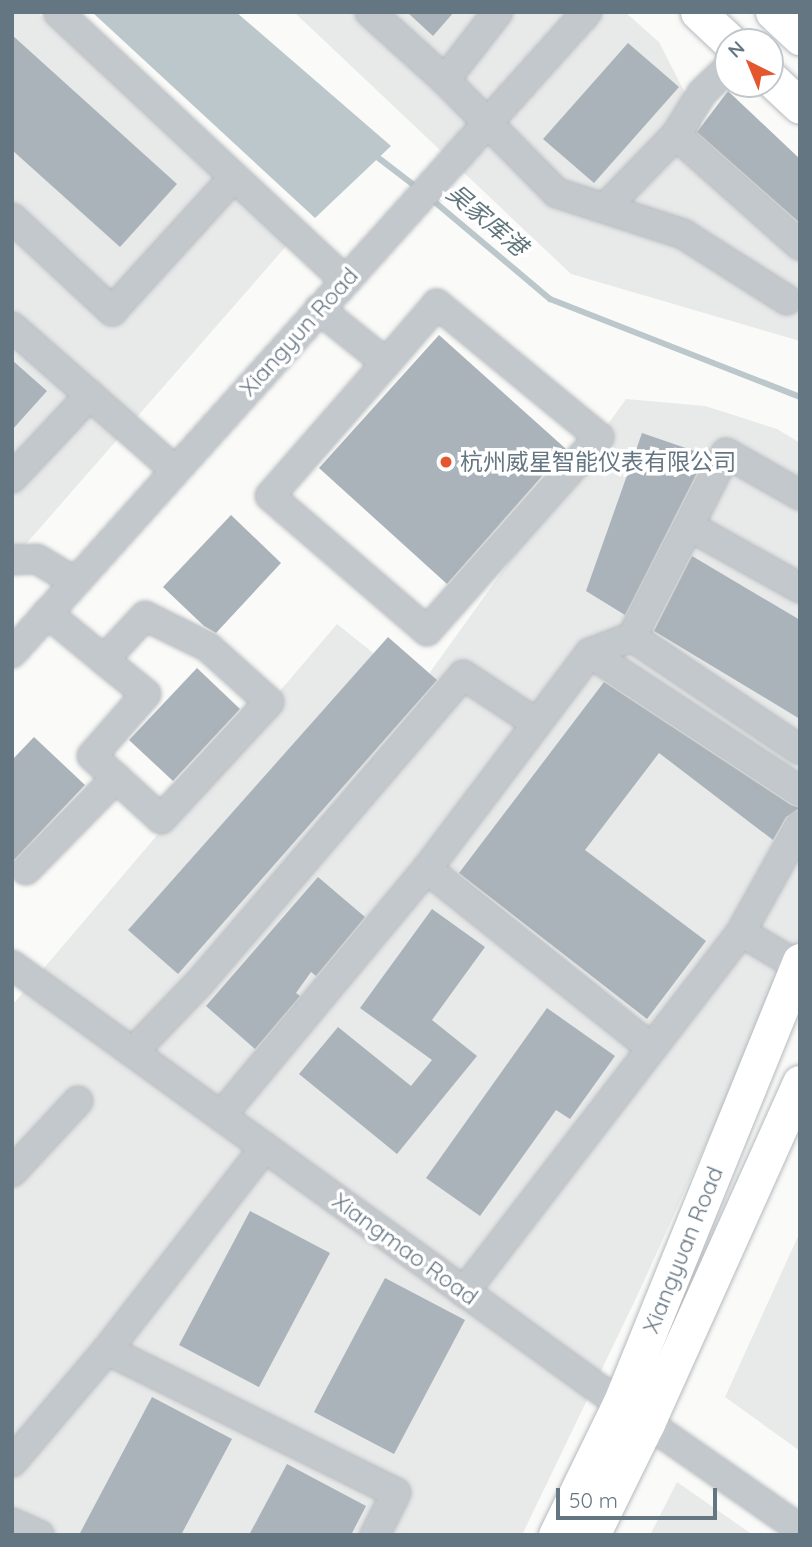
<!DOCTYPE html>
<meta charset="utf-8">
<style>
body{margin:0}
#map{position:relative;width:812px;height:1547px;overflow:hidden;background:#fafaf8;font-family:Quicksand,"Noto Sans SC",sans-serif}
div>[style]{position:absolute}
.built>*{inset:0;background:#e8e9e9}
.water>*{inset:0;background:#bbc7cb}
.stream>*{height:6px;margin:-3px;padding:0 3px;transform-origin:3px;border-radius:3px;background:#bbc7cb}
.building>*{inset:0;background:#aab3b9}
.roads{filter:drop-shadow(0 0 2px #b5babe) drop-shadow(0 0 2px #b5babe)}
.minor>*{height:28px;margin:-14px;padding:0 14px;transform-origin:14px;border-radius:14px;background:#c3c8cc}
.major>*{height:35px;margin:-17.5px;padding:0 17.5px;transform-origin:17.5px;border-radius:17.5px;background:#fff}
.dots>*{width:19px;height:19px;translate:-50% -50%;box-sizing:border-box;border:4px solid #fff;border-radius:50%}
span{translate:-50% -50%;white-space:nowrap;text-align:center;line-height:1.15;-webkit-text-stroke:7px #fff;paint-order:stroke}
.street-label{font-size:23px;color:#657683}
.poi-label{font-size:23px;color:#657683}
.left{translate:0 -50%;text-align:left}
.water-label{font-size:24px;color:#60757c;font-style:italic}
.frame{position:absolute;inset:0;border:14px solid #657683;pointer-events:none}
.north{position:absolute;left:714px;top:28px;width:70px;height:70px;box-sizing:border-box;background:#fff;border:2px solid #c1c8cd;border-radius:50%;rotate:317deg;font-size:19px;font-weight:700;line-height:28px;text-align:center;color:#657683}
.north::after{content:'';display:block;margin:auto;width:24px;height:32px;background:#e4572e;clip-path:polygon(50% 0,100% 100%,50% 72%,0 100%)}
.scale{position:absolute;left:556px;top:1488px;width:161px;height:32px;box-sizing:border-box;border:4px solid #657683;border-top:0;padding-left:9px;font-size:21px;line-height:24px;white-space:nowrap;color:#657683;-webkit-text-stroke:5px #fff;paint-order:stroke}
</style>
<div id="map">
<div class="built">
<div style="clip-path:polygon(12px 12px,37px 12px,288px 244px,12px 560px)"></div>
<div style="clip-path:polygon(294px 12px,625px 12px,659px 42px,706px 134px,800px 211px,800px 341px,571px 274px)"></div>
<div style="clip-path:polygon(626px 399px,705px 406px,777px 429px,800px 443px,800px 936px,639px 1292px,522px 1535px,12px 1535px,12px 1000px,15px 1002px,337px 624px,418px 689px)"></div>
<div style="clip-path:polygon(800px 1232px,800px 1451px,725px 1397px)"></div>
<div style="clip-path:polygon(677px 1482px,753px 1535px,650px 1535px)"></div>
</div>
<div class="water">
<div style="clip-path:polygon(92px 12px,236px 12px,391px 146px,315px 218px)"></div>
</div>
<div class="stream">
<div style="left:372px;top:153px;width:59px;rotate:37.5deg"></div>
<div style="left:430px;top:198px;width:157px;rotate:40.1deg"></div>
<div style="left:550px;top:299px;width:269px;rotate:21.4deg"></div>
</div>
<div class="building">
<div style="clip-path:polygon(407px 12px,454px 12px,433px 36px)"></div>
<div style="clip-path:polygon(12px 35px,177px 184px,120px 247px,12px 150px)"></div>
<div style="clip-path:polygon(628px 43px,679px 87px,594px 183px,543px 139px)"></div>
<div style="clip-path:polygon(728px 91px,800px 159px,800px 223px,697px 132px)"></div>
<div style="clip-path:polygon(439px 335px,566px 449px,447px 584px,319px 468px)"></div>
<div style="clip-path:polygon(12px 360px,47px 391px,12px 430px)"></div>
<div style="clip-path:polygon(642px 433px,706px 455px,625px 615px,586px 591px)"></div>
<div style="clip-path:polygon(231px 515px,281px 563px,216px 633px,204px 626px,163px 587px)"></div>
<div style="clip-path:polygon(692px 556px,800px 620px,800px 719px,654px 631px)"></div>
<div style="clip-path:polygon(388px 637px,437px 680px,178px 974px,128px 930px)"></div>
<div style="clip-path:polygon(197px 668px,240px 709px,173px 781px,129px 740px)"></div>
<div style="clip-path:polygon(604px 682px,791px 805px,800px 808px,786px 817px,773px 840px,659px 753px,585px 850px,706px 941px,647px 1019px,459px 873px)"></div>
<div style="clip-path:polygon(34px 737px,85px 785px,12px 862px,12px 760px)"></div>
<div style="clip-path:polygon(318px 877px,365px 917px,316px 976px,311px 972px,296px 993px,300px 996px,255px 1049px,206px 1006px)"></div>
<div style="clip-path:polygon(432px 909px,485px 947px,432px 1020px,477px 1056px,397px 1154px,299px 1074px,338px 1027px,411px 1086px,432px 1060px,360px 1008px)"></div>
<div style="clip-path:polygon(547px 1008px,615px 1056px,570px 1119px,556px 1110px,480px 1216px,426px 1178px)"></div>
<div style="clip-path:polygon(250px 1211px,330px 1253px,259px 1387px,179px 1345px)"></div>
<div style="clip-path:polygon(385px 1278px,465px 1320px,394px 1454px,314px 1412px)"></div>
<div style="clip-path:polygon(152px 1397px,232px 1439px,181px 1535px,79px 1535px)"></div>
<div style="clip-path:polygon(287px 1464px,366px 1506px,351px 1535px,249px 1535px)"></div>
</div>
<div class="roads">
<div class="minor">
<div style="left:58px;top:12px;width:393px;rotate:43.1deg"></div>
<div style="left:370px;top:12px;width:101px;rotate:42.2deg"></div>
<div style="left:445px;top:80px;width:159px;rotate:45.3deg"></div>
<div style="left:557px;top:193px;width:133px;rotate:18deg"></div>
<div style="left:683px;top:234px;width:123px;rotate:32.4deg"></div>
<div style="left:445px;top:80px;width:86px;rotate:-52.1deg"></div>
<div style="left:676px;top:135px;width:166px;rotate:41.6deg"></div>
<div style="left:605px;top:208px;width:102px;rotate:-45.8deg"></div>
<div style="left:676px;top:135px;width:49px;rotate:-58.2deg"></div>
<div style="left:702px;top:93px;width:36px;rotate:-44deg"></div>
<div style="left:12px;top:218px;width:137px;rotate:42.9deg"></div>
<div style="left:112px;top:311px;width:181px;rotate:-47.7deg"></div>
<div style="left:319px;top:309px;width:86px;rotate:38.9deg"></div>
<div style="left:386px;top:363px;width:176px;rotate:131.1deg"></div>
<div style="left:270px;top:496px;width:207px;rotate:40.7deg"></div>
<div style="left:427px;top:631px;width:259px;rotate:-48.4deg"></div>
<div style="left:599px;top:437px;width:210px;rotate:-140.6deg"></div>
<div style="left:437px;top:304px;width:78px;rotate:130.8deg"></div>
<div style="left:12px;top:327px;width:217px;rotate:41.3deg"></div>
<div style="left:12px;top:478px;width:114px;rotate:-46.8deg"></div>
<div style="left:800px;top:495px;width:85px;rotate:-150.4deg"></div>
<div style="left:726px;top:453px;width:207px;rotate:117.1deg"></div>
<div style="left:632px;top:637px;width:202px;rotate:33.9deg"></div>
<div style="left:689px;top:526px;width:127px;rotate:29.2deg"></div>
<div style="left:12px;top:560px;width:25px;rotate:-2deg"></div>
<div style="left:37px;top:559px;width:44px;rotate:31.2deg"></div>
<div style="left:47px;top:613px;width:74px;rotate:39.5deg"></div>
<div style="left:104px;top:660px;width:54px;rotate:39deg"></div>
<div style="left:146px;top:694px;width:82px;rotate:131.1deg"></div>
<div style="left:92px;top:756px;width:93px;rotate:42.4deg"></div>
<div style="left:161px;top:819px;width:159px;rotate:-47.3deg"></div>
<div style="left:269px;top:702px;width:82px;rotate:-138deg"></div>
<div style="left:208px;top:647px;width:70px;rotate:-153.8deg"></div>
<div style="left:145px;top:616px;width:60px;rotate:133deg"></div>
<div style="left:12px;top:653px;width:861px;rotate:-48.11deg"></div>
<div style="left:590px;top:653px;width:251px;rotate:33.3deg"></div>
<div style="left:427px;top:869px;width:287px;rotate:38.6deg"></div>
<div style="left:26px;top:870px;width:129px;rotate:-45.6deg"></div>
<div style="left:741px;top:932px;width:121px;rotate:-60.9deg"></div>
<div style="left:12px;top:965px;width:750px;rotate:35.83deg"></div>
<div style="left:620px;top:1404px;width:219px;rotate:34.8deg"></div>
<div style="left:133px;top:1052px;width:98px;rotate:-46.2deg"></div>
<div style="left:201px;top:981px;width:403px;rotate:-49.4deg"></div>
<div style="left:463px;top:675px;width:87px;rotate:33.3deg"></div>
<div style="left:221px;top:1116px;width:322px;rotate:-50.2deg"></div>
<div style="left:427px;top:869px;width:271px;rotate:-53deg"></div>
<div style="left:590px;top:653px;width:45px;rotate:-20.9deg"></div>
<div style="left:12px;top:1172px;width:97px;rotate:-47.1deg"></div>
<div style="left:464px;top:1292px;width:454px;rotate:-52.4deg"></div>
<div style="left:741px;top:932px;width:66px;rotate:30.8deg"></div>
<div style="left:107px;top:1350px;width:322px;rotate:26.3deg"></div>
<div style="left:396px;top:1493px;width:47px;rotate:116.6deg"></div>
<div style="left:12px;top:1462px;width:147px;rotate:-49.7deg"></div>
<div style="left:107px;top:1350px;width:257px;rotate:-52.1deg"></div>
<div style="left:12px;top:1523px;width:30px;rotate:24deg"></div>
</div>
<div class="major">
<div style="left:698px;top:12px;width:44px;rotate:43.2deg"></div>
<div style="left:773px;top:12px;width:37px;rotate:43deg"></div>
<div style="left:770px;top:78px;width:41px;rotate:43deg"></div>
<div style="left:556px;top:1535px;width:146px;rotate:-64deg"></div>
<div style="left:620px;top:1404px;width:478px;rotate:-67.9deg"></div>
<div style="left:592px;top:1535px;width:125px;rotate:-63.8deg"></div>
<div style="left:647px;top:1423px;width:373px;rotate:-65.8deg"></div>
</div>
</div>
<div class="dots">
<div style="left:446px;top:462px;background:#e4572e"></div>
</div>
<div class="street-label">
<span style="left:299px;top:332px;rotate:-48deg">Xiangyun Road</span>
<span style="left:405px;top:1249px;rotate:36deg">Xiangmao Road</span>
<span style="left:683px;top:1250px;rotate:-68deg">Xiangyuan Road</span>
</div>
<div class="poi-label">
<span class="left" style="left:460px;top:462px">杭州威星智能仪表有限公司</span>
</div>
<div class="water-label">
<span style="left:487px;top:220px;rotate:40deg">吴家库港</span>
</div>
<div class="frame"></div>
<div class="north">N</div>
<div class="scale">50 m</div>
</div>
